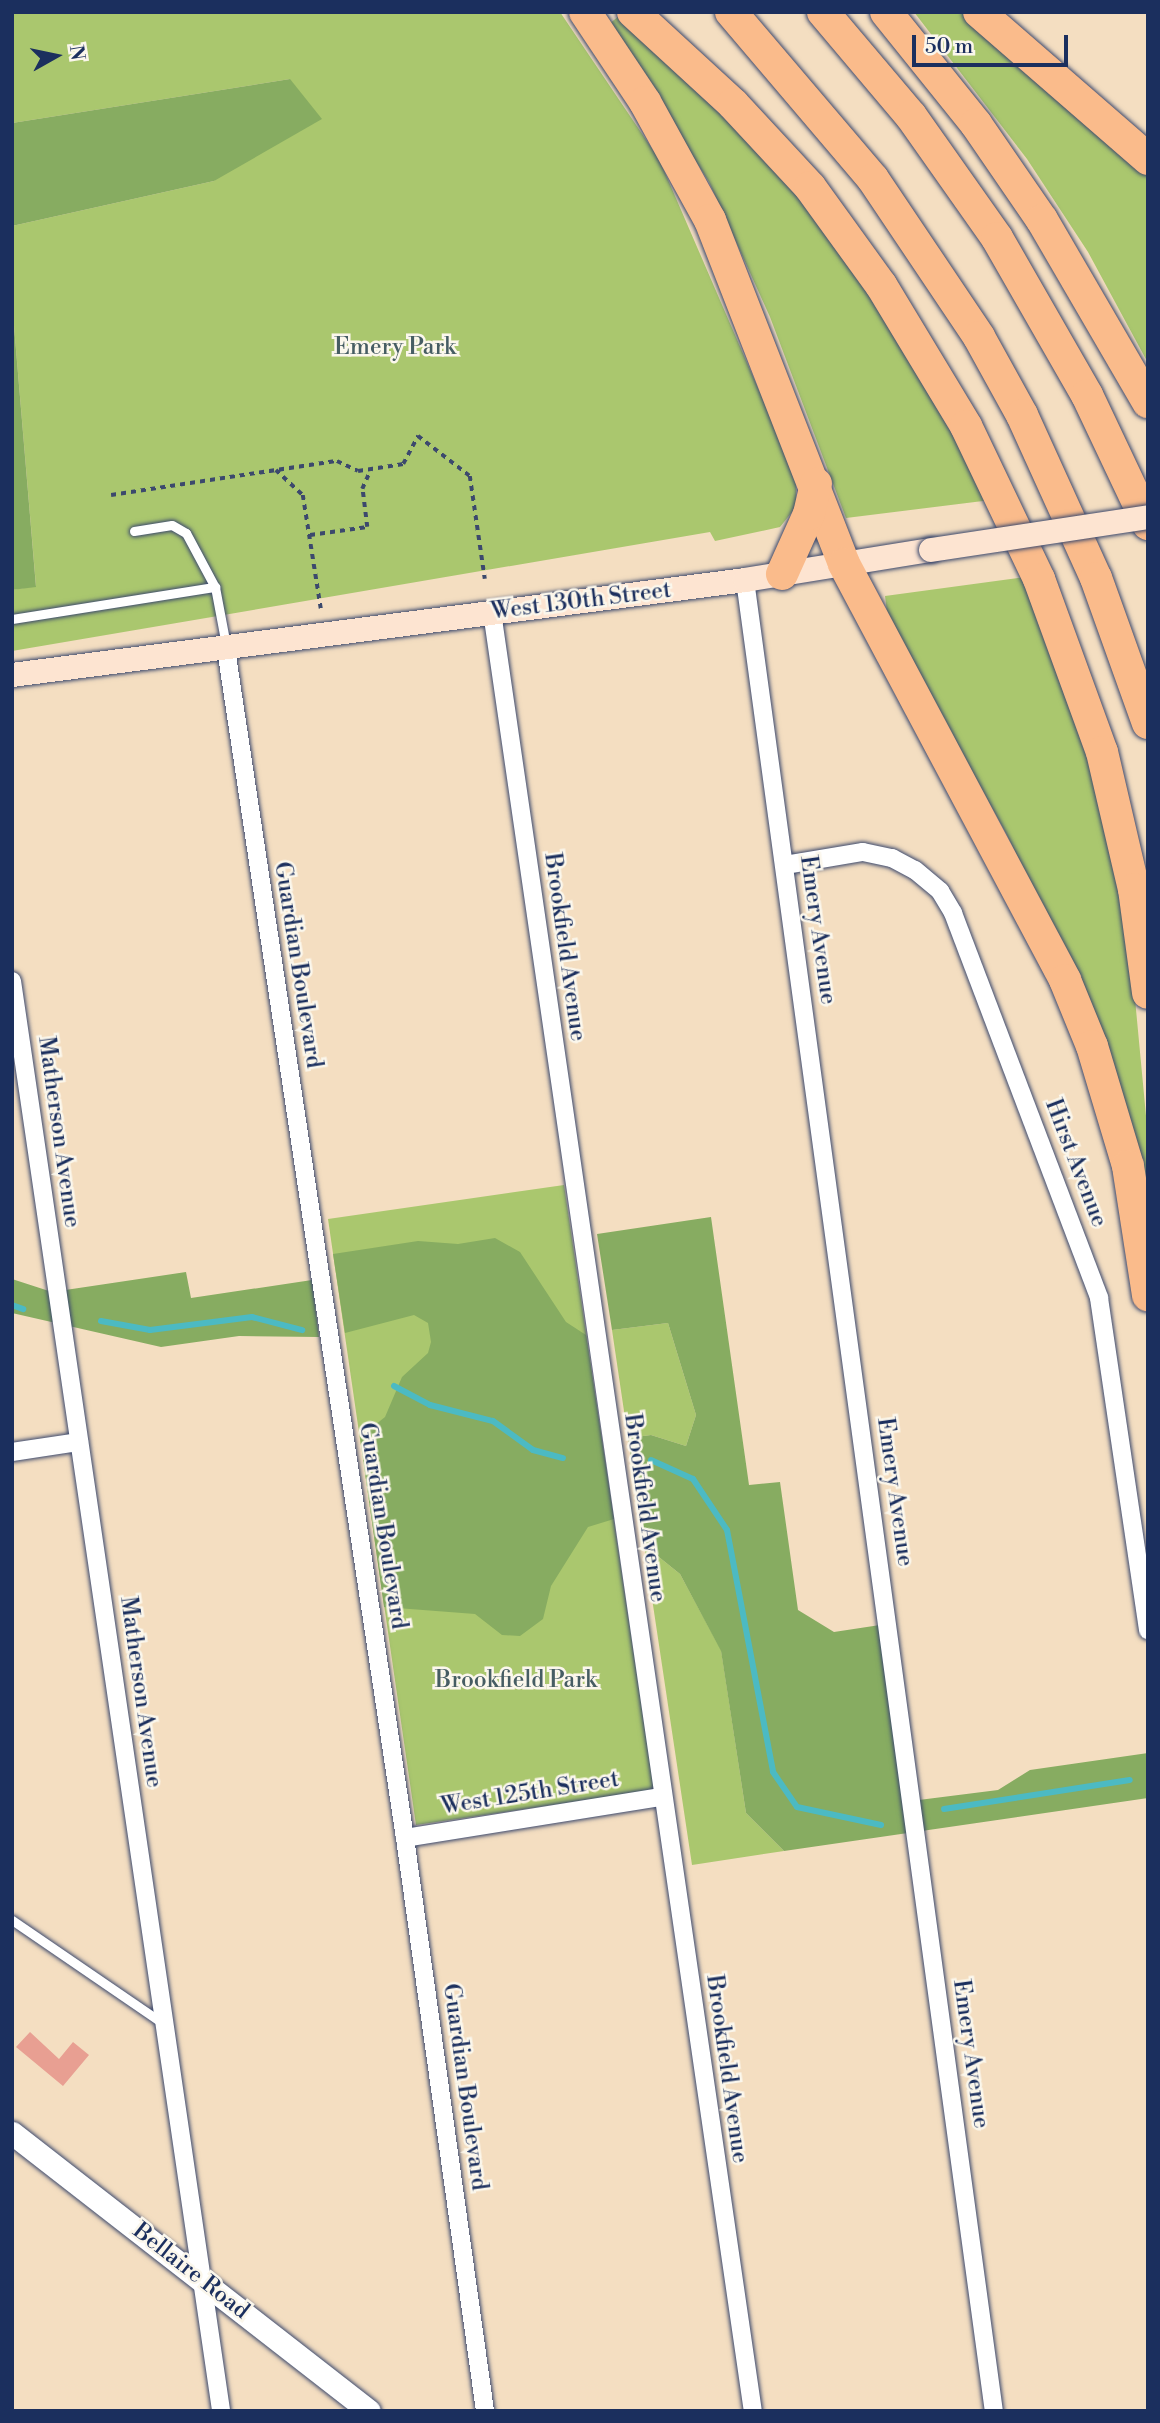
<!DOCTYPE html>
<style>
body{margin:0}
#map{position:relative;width:1160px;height:2423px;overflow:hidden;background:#f4dec1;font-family:"Libre Bodoni",serif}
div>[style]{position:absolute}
.green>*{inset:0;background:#aac76e}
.forest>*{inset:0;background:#87ac61}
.stream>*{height:6px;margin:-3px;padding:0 3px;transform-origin:3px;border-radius:3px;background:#4cbac3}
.building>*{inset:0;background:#e89f92}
.path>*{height:3.5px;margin-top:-1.75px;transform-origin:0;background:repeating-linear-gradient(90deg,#3c496d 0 5px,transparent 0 10px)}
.roads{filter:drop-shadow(0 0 2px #3c496d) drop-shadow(0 0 2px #3c496d)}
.service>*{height:9px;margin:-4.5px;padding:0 4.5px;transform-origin:4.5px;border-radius:4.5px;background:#fff}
.minor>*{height:18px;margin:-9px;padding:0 9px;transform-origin:9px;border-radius:9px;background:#fff}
.tertiary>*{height:23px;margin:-11.5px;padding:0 11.5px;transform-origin:11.5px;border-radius:11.5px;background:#fff}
.secondary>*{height:24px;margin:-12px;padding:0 12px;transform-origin:12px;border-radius:12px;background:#fde4d1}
.motorway>*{height:32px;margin:-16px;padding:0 16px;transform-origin:16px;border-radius:16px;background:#fabb8b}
.bridges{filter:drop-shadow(0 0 2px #3c496d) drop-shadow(0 0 2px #3c496d)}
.secondary-bridge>*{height:24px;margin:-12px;padding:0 12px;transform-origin:12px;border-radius:12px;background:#fde4d1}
span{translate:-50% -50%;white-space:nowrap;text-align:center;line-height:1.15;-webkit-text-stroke:5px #fbf7ec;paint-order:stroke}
.park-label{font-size:23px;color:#465d63}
.street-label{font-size:23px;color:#1b2f5e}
.frame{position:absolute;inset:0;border:14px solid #1b2f5e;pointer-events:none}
.north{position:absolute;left:21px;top:21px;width:70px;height:70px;-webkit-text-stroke:5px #fbf7ec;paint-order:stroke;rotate:81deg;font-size:19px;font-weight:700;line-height:28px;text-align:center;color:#1b2f5e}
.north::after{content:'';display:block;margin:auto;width:24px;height:32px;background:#1b2f5e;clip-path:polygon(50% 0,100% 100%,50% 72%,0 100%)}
.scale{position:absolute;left:912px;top:35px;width:156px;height:32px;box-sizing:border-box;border:4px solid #1b2f5e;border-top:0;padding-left:9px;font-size:21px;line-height:24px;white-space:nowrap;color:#1b2f5e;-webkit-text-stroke:5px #fbf7ec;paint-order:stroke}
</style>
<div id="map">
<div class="green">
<div style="clip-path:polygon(12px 12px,560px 12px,659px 159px,796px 476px,796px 507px,780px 527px,715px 541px,710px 532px,12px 651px,12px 590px,36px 586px,12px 302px,12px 226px,214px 181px,290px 79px,12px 123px)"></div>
<div style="clip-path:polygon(914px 12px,963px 12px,1069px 97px,1148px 172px,1148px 363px,1088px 252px,1027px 159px)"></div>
<div style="clip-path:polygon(619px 16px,785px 177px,853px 266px,991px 500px,846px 518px,770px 317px,709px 182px,609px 24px)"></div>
<div style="clip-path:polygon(1025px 577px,1097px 783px,1114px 853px,1132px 967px,1148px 1137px,1148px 1233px,1071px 967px,1006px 833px,888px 620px,885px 596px)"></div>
<div style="clip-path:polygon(564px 1185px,654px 1790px,416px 1825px,328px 1219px)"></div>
<div style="clip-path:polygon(668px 1323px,696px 1415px,686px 1446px,651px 1435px,628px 1438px,612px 1330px)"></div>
<div style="clip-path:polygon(644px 1545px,680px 1574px,721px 1650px,746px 1813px,784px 1851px,692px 1865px)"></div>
</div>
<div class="forest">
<div style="clip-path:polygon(290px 79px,322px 119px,214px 181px,12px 226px,12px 123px)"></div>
<div style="clip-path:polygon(12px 302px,36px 587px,12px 590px)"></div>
<div style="clip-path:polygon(711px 1217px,749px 1485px,780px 1482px,798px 1610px,834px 1632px,880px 1625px,903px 1802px,998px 1790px,1030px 1770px,1148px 1753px,1148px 1798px,784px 1851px,746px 1813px,721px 1651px,680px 1574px,644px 1545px,628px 1438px,651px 1435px,686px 1446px,696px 1415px,668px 1323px,612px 1330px,597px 1234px)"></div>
<div style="clip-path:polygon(495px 1238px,520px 1252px,566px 1322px,586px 1335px,614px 1519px,588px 1527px,551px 1586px,543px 1619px,520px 1636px,502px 1635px,475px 1614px,384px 1607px,360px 1437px,385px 1417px,402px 1377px,428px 1353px,431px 1342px,428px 1323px,414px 1315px,345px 1333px,333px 1254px,418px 1241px,458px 1244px)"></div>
<div style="clip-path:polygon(186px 1272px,191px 1298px,312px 1280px,319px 1337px,239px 1336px,161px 1347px,12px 1313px,12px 1279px,52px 1292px)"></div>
</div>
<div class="stream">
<div style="left:12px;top:1305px;width:12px;rotate:20deg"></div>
<div style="left:101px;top:1321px;width:50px;rotate:10.4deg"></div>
<div style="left:150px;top:1330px;width:103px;rotate:-7.3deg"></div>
<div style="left:252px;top:1317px;width:52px;rotate:14.6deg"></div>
<div style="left:394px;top:1386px;width:41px;rotate:27.8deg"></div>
<div style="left:430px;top:1405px;width:65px;rotate:14.3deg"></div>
<div style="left:493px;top:1421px;width:49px;rotate:35.9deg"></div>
<div style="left:533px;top:1450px;width:31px;rotate:15deg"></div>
<div style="left:651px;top:1460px;width:46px;rotate:24.3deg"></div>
<div style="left:693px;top:1479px;width:61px;rotate:56.3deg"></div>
<div style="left:727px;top:1530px;width:246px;rotate:79.2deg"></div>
<div style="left:773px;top:1772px;width:42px;rotate:55.6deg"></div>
<div style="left:797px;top:1807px;width:86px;rotate:12.1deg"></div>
<div style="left:944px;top:1809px;width:188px;rotate:-8.9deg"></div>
</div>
<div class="building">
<div style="clip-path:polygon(30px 2032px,59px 2059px,73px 2042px,89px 2055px,63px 2086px,16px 2047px)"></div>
</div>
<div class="path">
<div style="left:276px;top:470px;width:37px;rotate:43deg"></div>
<div style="left:303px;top:495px;width:115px;rotate:81deg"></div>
<div style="left:111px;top:495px;width:229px;rotate:-8.6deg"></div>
<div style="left:337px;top:461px;width:23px;rotate:25deg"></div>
<div style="left:358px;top:471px;width:46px;rotate:-8.8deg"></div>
<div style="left:403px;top:464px;width:32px;rotate:-62deg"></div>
<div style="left:418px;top:436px;width:66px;rotate:37.6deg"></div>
<div style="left:470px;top:476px;width:104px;rotate:81.7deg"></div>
<div style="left:310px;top:535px;width:58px;rotate:-8deg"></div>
<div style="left:367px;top:527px;width:38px;rotate:-97deg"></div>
<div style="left:362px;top:489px;width:22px;rotate:-66deg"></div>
</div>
<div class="roads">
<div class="service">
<div style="left:134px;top:531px;width:38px;rotate:-9deg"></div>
<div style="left:172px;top:525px;width:16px;rotate:30deg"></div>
<div style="left:186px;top:533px;width:61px;rotate:61.8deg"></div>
<div style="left:12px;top:619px;width:206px;rotate:-9deg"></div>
<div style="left:215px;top:587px;width:59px;rotate:79.3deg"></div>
<div style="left:12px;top:1920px;width:184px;rotate:34.4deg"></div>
</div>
<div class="minor">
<div style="left:745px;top:580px;width:1848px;rotate:82.26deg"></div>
<div style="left:492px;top:612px;width:1818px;rotate:81.75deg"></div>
<div style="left:226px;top:649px;width:1202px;rotate:81.44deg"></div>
<div style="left:405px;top:1838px;width:579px;rotate:82.05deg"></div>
<div style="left:785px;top:865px;width:79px;rotate:-9.5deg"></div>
<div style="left:863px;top:852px;width:30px;rotate:12deg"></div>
<div style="left:892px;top:858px;width:26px;rotate:28deg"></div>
<div style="left:915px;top:870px;width:33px;rotate:40deg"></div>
<div style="left:940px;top:891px;width:26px;rotate:59deg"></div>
<div style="left:953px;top:913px;width:412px;rotate:69.2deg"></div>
<div style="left:1099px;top:1298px;width:336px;rotate:81.6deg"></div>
<div style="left:12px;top:981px;width:1445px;rotate:81.68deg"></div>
<div style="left:12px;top:1452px;width:68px;rotate:-8.5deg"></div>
<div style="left:405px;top:1838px;width:260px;rotate:-9.1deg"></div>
</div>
<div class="tertiary">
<div style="left:12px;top:2133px;width:452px;rotate:37.9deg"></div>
</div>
<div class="secondary">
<div style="left:12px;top:675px;width:739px;rotate:-7.38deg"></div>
<div style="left:745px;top:580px;width:188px;rotate:-9.2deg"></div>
</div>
<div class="motorway">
<div style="left:585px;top:12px;width:108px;rotate:56.3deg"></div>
<div style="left:645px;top:102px;width:135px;rotate:61.2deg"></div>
<div style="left:710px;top:220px;width:369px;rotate:68.7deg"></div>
<div style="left:844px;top:564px;width:471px;rotate:62deg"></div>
<div style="left:1065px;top:980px;width:71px;rotate:67.8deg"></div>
<div style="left:1092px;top:1046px;width:125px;rotate:73.3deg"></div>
<div style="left:1128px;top:1166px;width:131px;rotate:81.2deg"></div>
<div style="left:633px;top:12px;width:136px;rotate:42.6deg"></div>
<div style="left:733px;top:104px;width:113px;rotate:47.1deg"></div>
<div style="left:810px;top:187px;width:121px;rotate:54.1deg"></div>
<div style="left:881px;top:285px;width:165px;rotate:58.9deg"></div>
<div style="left:966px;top:426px;width:170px;rotate:64.5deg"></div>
<div style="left:1039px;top:579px;width:184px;rotate:70deg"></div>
<div style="left:1102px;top:752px;width:141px;rotate:76.9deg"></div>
<div style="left:1134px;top:889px;width:105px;rotate:82.3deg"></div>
<div style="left:731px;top:12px;width:219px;rotate:49.6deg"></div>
<div style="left:873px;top:179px;width:190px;rotate:56.1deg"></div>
<div style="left:979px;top:337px;width:89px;rotate:61.1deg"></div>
<div style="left:1022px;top:415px;width:179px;rotate:65.6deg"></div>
<div style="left:1096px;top:578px;width:154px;rotate:70.3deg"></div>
<div style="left:823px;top:12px;width:136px;rotate:49.8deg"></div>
<div style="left:911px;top:116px;width:149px;rotate:54.8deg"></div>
<div style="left:997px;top:238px;width:181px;rotate:60.2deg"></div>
<div style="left:1087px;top:395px;width:143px;rotate:64.7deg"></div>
<div style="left:886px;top:12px;width:144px;rotate:51.2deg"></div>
<div style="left:976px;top:124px;width:116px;rotate:55.5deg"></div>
<div style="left:1042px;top:220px;width:211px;rotate:59.8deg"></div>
<div style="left:979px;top:12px;width:224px;rotate:41deg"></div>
<div style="left:782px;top:574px;width:66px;rotate:-65.8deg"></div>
<div style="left:809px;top:514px;width:31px;rotate:-77deg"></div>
</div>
</div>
<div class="bridges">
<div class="secondary-bridge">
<div style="left:931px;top:550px;width:219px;rotate:-8.6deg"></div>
</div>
</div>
<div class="park-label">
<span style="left:395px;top:347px">Emery Park</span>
<span style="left:516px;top:1680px">Brookfield Park</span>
</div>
<div class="street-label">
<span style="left:581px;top:601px;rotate:-7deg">West 130th Street</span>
<span style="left:818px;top:930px;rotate:82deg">Emery Avenue</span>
<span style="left:565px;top:947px;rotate:82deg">Brookfield Avenue</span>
<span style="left:298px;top:965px;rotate:81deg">Guardian Boulevard</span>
<span style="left:59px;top:1132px;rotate:82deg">Matherson Avenue</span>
<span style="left:1076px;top:1163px;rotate:69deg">Hirst Avenue</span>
<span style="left:895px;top:1492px;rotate:82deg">Emery Avenue</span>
<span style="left:645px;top:1508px;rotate:82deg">Brookfield Avenue</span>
<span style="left:383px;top:1526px;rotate:81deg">Guardian Boulevard</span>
<span style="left:141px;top:1692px;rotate:82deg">Matherson Avenue</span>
<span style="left:530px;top:1793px;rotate:-9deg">West 125th Street</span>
<span style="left:971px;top:2054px;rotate:82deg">Emery Avenue</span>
<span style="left:727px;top:2069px;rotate:82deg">Brookfield Avenue</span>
<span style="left:465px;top:2087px;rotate:82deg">Guardian Boulevard</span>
<span style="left:191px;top:2271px;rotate:38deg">Bellaire Road</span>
</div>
<div class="frame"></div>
<div class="north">N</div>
<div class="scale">50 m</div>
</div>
